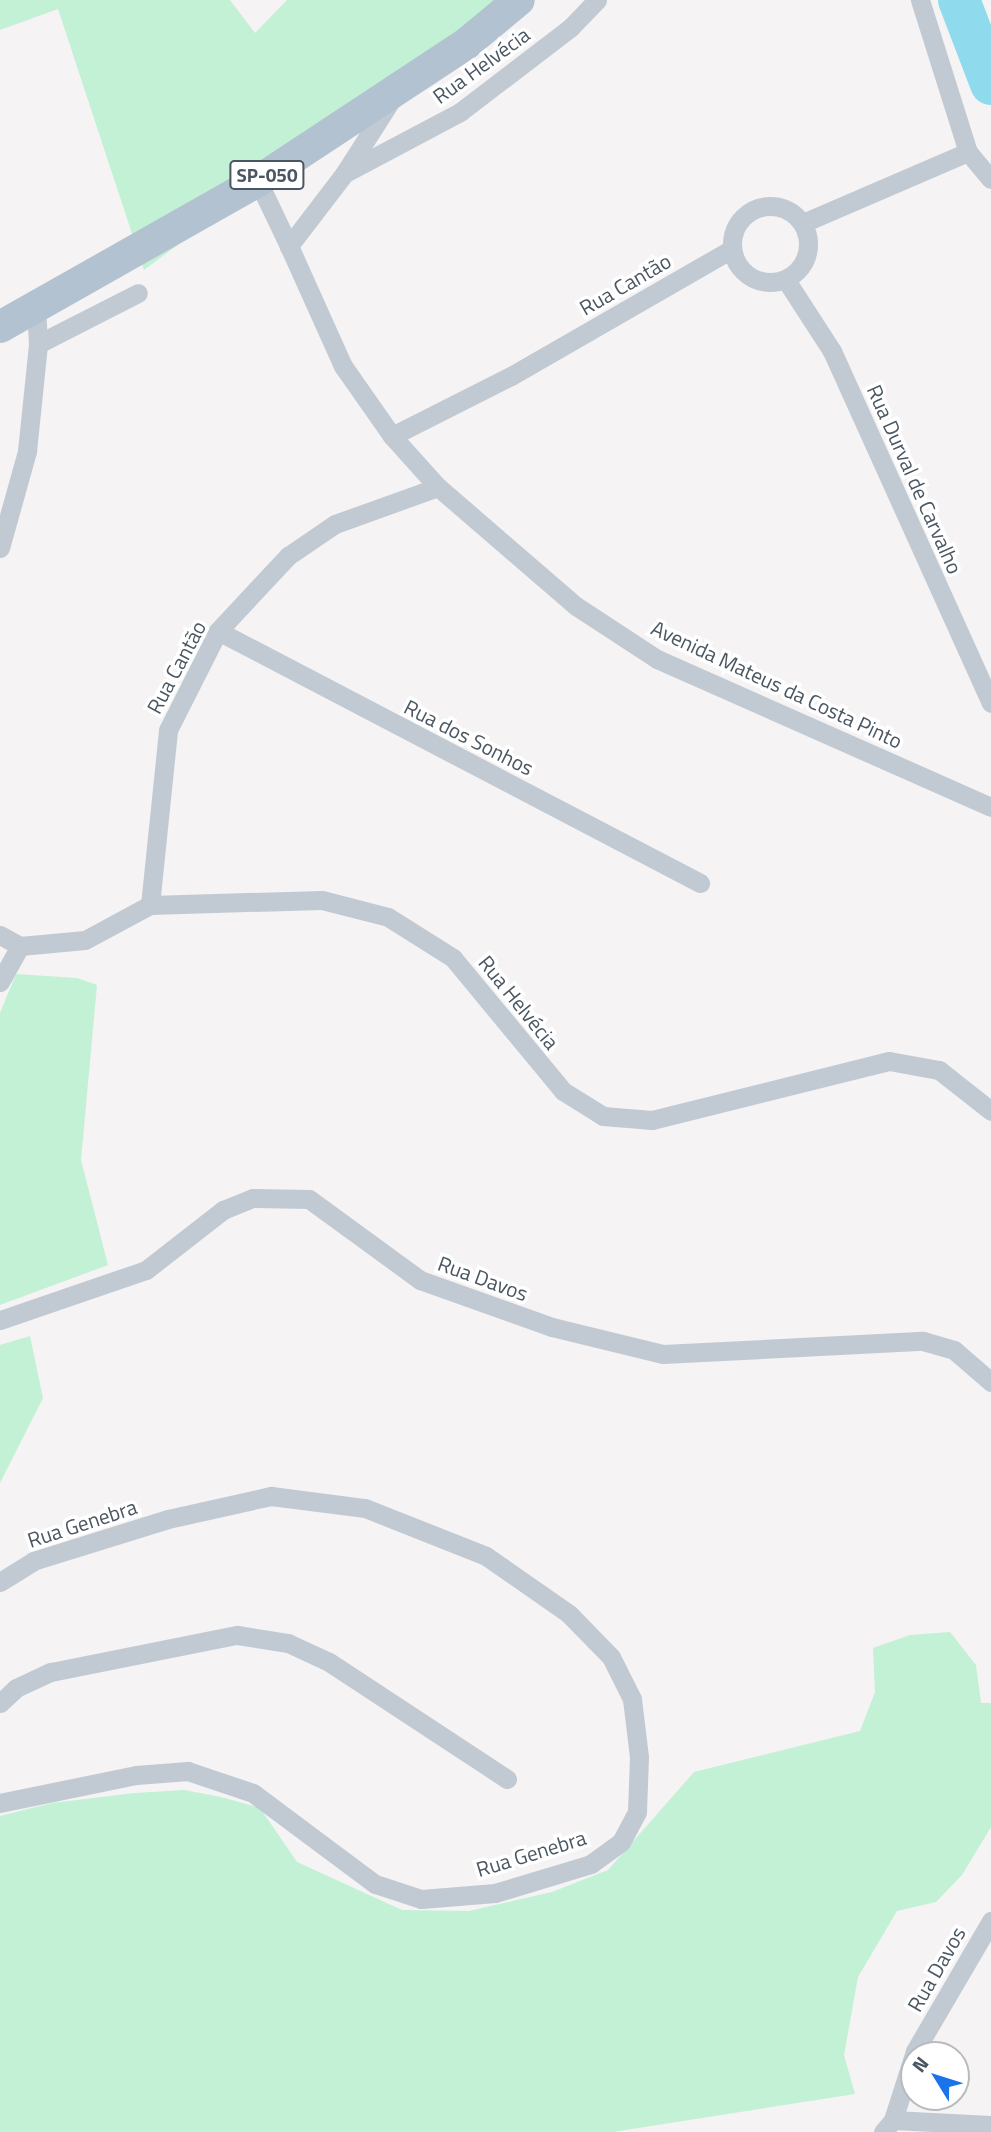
<!DOCTYPE html>
<meta charset="utf-8">
<style>
body{margin:0}
#map{position:relative;width:991px;height:2132px;overflow:hidden;background:#f5f3f3;font-family:"Titillium Web",sans-serif}
div>[style]{position:absolute}
.green>*{inset:0;background:#c3f1d5}
.river>*{height:42px;margin:-21px;padding:0 21px;transform-origin:21px;border-radius:21px;background:#90daee}
.minor>*{height:19px;margin:-9.5px;padding:0 9.5px;transform-origin:9.5px;border-radius:9.5px;background:#c1cad2}
.minor>.ring{margin:-9.5px;padding:0;box-sizing:content-box;background:none;border:19px solid #c1cad2;border-radius:50%}
.primary>*{height:32px;margin:-16px;padding:0 16px;transform-origin:16px;border-radius:16px;background:#b3c2d1}
span{translate:-50% -50%;white-space:nowrap;text-align:center;line-height:1.15;-webkit-text-stroke:7px #fff;paint-order:stroke}
.shield-label span{padding:2px 5px;background:#fff;border:2px solid;border-radius:5px;-webkit-text-stroke-width:0}
.shield-label{font-size:19px;color:#4a5661;font-weight:700}
.street-label{font-size:21px;color:#4a5661}
.north{position:absolute;left:900px;top:2041px;width:70px;height:70px;box-sizing:border-box;background:#fff;border:2px solid #b7bbc0;border-radius:50%;rotate:308deg;font-size:19px;font-weight:700;line-height:28px;text-align:center;color:#4a5661}
.north::after{content:'';display:block;margin:auto;width:24px;height:32px;background:#1a73e8;clip-path:polygon(50% 0,100% 100%,50% 72%,0 100%)}
</style>
<div id="map">
<div class="green">
<div style="clip-path:polygon(0 0,230px 0,255px 33px,287px 0,507px 0,144px 270px,58px 9px,0 30px)"></div>
<div style="clip-path:polygon(16px 974px,77px 978px,97px 985px,81px 1160px,108px 1265px,0 1305px,0 1013px)"></div>
<div style="clip-path:polygon(30px 1336px,43px 1398px,0 1483px,0 1345px)"></div>
<div style="clip-path:polygon(950px 1632px,976px 1665px,981px 1703px,991px 1703px,991px 1827px,962px 1875px,936px 1902px,897px 1911px,858px 1977px,844px 2055px,855px 2094px,613px 2132px,0 2132px,0 1816px,52px 1803px,135px 1793px,184px 1790px,221px 1797px,260px 1808px,297px 1862px,402px 1910px,469px 1911px,552px 1892px,608px 1870px,694px 1772px,860px 1731px,875px 1692px,873px 1648px,910px 1635px)"></div>
</div>
<div class="river">
<div style="left:959px;top:0;width:90px;rotate:69.1deg"></div>
</div>
<div class="minor">
<div style="left:920px;top:0;width:159px;rotate:72.5deg"></div>
<div style="left:968px;top:152px;width:35px;rotate:50deg"></div>
<div style="left:392px;top:99px;width:89px;rotate:122.6deg"></div>
<div style="left:344px;top:174px;width:91px;rotate:127.4deg"></div>
<div style="left:289px;top:246px;width:132px;rotate:65.8deg"></div>
<div style="left:343px;top:366px;width:85px;rotate:55deg"></div>
<div style="left:392px;top:436px;width:69px;rotate:48deg"></div>
<div style="left:438px;top:487px;width:182px;rotate:40.8deg"></div>
<div style="left:576px;top:606px;width:97px;rotate:33.2deg"></div>
<div style="left:657px;top:659px;width:365px;rotate:23.9deg"></div>
<div style="left:345px;top:173px;width:130px;rotate:-27.9deg"></div>
<div style="left:460px;top:112px;width:138px;rotate:-37.4deg"></div>
<div style="left:570px;top:28px;width:39px;rotate:-46deg"></div>
<div style="left:258px;top:181px;width:72px;rotate:64.5deg"></div>
<div class="ring" style="left:732px;top:206px;width:57px;height:57px"></div>
<div style="left:803px;top:223px;width:180px;rotate:-23.3deg"></div>
<div style="left:786px;top:280px;width:85px;rotate:57.1deg"></div>
<div style="left:832px;top:351px;width:386px;rotate:65.7deg"></div>
<div style="left:38px;top:344px;width:112px;rotate:-27deg"></div>
<div style="left:392px;top:436px;width:133px;rotate:-26.8deg"></div>
<div style="left:511px;top:376px;width:255px;rotate:-29.9deg"></div>
<div style="left:0;top:548px;width:101px;rotate:-74.4deg"></div>
<div style="left:27px;top:451px;width:108px;rotate:-84.1deg"></div>
<div style="left:38px;top:344px;width:35px;rotate:-93deg"></div>
<div style="left:218px;top:631px;width:544px;rotate:27.6deg"></div>
<div style="left:150px;top:905px;width:176px;rotate:-84.1deg"></div>
<div style="left:168px;top:730px;width:111px;rotate:-63.2deg"></div>
<div style="left:218px;top:631px;width:103px;rotate:-47deg"></div>
<div style="left:288px;top:556px;width:57px;rotate:-34.2deg"></div>
<div style="left:335px;top:524px;width:109px;rotate:-19.8deg"></div>
<div style="left:0;top:935px;width:23px;rotate:29deg"></div>
<div style="left:20px;top:946px;width:65px;rotate:-5.3deg"></div>
<div style="left:85px;top:940px;width:74px;rotate:-28.3deg"></div>
<div style="left:150px;top:905px;width:172px;rotate:-1.7deg"></div>
<div style="left:322px;top:900px;width:68px;rotate:14.4deg"></div>
<div style="left:388px;top:917px;width:77px;rotate:32.2deg"></div>
<div style="left:453px;top:958px;width:173px;rotate:50.4deg"></div>
<div style="left:563px;top:1091px;width:47px;rotate:32deg"></div>
<div style="left:603px;top:1116px;width:49px;rotate:4.7deg"></div>
<div style="left:652px;top:1120px;width:244px;rotate:-14deg"></div>
<div style="left:889px;top:1061px;width:51px;rotate:10.2deg"></div>
<div style="left:939px;top:1070px;width:66px;rotate:38.3deg"></div>
<div style="left:0;top:982px;width:41px;rotate:-60.9deg"></div>
<div style="left:0;top:1320px;width:154px;rotate:-18.9deg"></div>
<div style="left:146px;top:1270px;width:98px;rotate:-37.9deg"></div>
<div style="left:223px;top:1210px;width:32px;rotate:-22deg"></div>
<div style="left:253px;top:1198px;width:56px;rotate:1deg"></div>
<div style="left:309px;top:1199px;width:137px;rotate:36.1deg"></div>
<div style="left:420px;top:1280px;width:140px;rotate:19.6deg"></div>
<div style="left:552px;top:1327px;width:114px;rotate:13.7deg"></div>
<div style="left:663px;top:1354px;width:260px;rotate:-2.9deg"></div>
<div style="left:923px;top:1341px;width:32px;rotate:16deg"></div>
<div style="left:954px;top:1350px;width:49px;rotate:40.9deg"></div>
<div style="left:0;top:1582px;width:39px;rotate:-32deg"></div>
<div style="left:33px;top:1561px;width:141px;rotate:-17.3deg"></div>
<div style="left:168px;top:1519px;width:106px;rotate:-12.6deg"></div>
<div style="left:271px;top:1496px;width:95px;rotate:7.3deg"></div>
<div style="left:365px;top:1508px;width:130px;rotate:21.6deg"></div>
<div style="left:486px;top:1556px;width:101px;rotate:34.9deg"></div>
<div style="left:569px;top:1614px;width:60px;rotate:45.7deg"></div>
<div style="left:611px;top:1657px;width:47px;rotate:63.4deg"></div>
<div style="left:632px;top:1699px;width:58px;rotate:83.1deg"></div>
<div style="left:639px;top:1757px;width:55px;rotate:92.1deg"></div>
<div style="left:637px;top:1812px;width:34px;rotate:118deg"></div>
<div style="left:621px;top:1842px;width:37px;rotate:144deg"></div>
<div style="left:591px;top:1864px;width:100px;rotate:163.2deg"></div>
<div style="left:495px;top:1893px;width:74px;rotate:175.4deg"></div>
<div style="left:421px;top:1899px;width:48px;rotate:-161.9deg"></div>
<div style="left:375px;top:1884px;width:152px;rotate:-143.3deg"></div>
<div style="left:253px;top:1793px;width:69px;rotate:-161.3deg"></div>
<div style="left:188px;top:1771px;width:52px;rotate:175.6deg"></div>
<div style="left:136px;top:1775px;width:139px;rotate:168.4deg"></div>
<div style="left:0;top:1703px;width:22px;rotate:-43deg"></div>
<div style="left:16px;top:1688px;width:38px;rotate:-25deg"></div>
<div style="left:51px;top:1672px;width:190px;rotate:-11.3deg"></div>
<div style="left:237px;top:1635px;width:52px;rotate:8.9deg"></div>
<div style="left:288px;top:1643px;width:45px;rotate:24.9deg"></div>
<div style="left:329px;top:1662px;width:213px;rotate:33.3deg"></div>
<div style="left:893px;top:2120px;width:72px;rotate:-72.3deg"></div>
<div style="left:915px;top:2051px;width:151px;rotate:-59.7deg"></div>
<div style="left:883px;top:2132px;width:16px;rotate:-50deg"></div>
<div style="left:893px;top:2120px;width:98px;rotate:2.9deg"></div>
</div>
<div class="primary">
<div style="left:0;top:327px;width:296px;rotate:-29.5deg"></div>
<div style="left:258px;top:181px;width:250px;rotate:-33.4deg"></div>
<div style="left:467px;top:43px;width:67px;rotate:-39.6deg"></div>
</div>
<div class="shield-label">
<span style="left:267px;top:175px">SP-050</span>
</div>
<div class="street-label">
<span style="left:481px;top:65px;rotate:-36deg">Rua Helvécia</span>
<span style="left:625px;top:284px;rotate:-30deg">Rua Cantão</span>
<span style="left:915px;top:479px;rotate:66deg">Rua Durval de Carvalho</span>
<span style="left:176px;top:667px;rotate:-62deg">Rua Cantão</span>
<span style="left:777px;top:684px;rotate:25deg">Avenida Mateus da Costa Pinto</span>
<span style="left:469px;top:737px;rotate:27deg">Rua dos Sonhos</span>
<span style="left:519px;top:1002px;rotate:51deg">Rua Helvécia</span>
<span style="left:483px;top:1278px;rotate:20deg">Rua Davos</span>
<span style="left:82px;top:1523px;rotate:-18deg">Rua Genebra</span>
<span style="left:531px;top:1853px;rotate:-17deg">Rua Genebra</span>
<span style="left:936px;top:1969px;rotate:-60deg">Rua Davos</span>
</div>
<div class="north">N</div>
</div>
